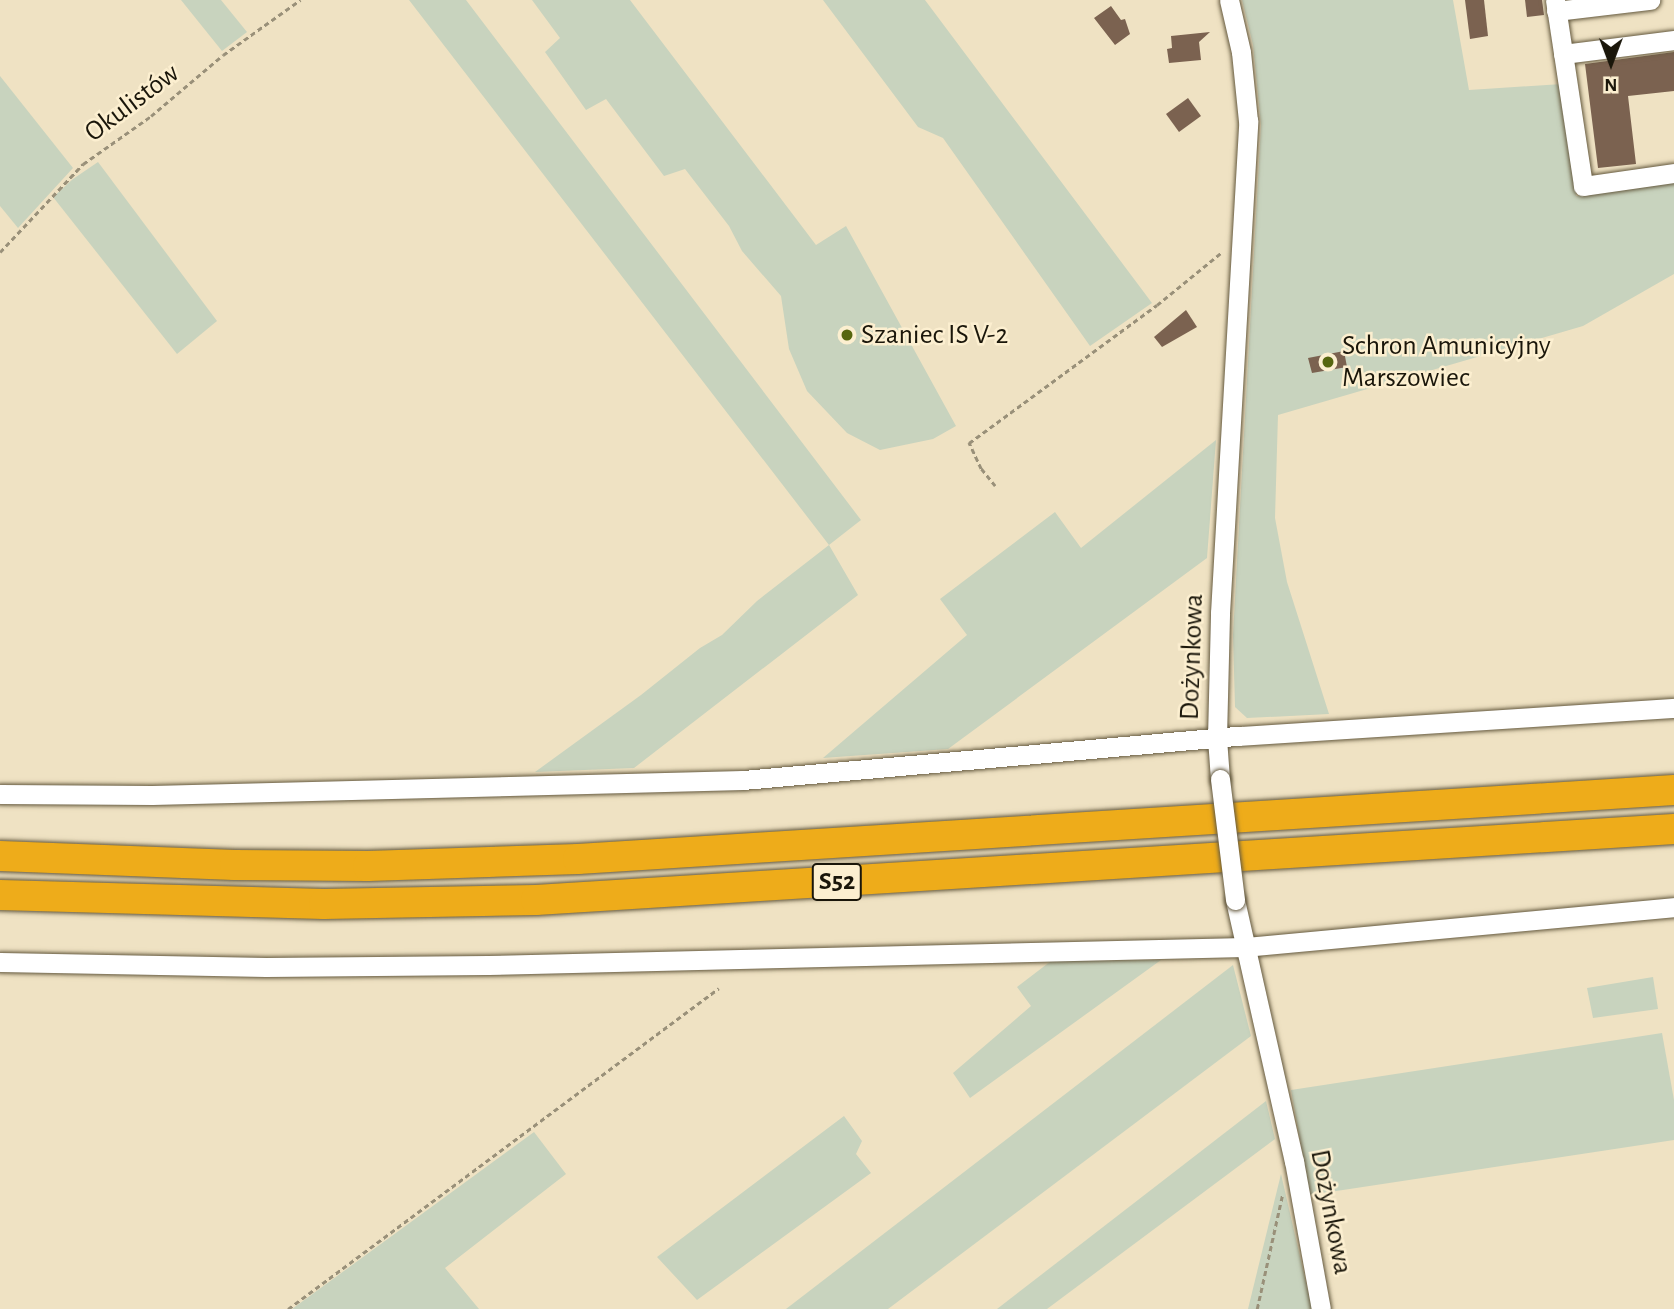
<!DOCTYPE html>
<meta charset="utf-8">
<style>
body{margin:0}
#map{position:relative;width:1674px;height:1309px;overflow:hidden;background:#efe2c3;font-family:"Alegreya Sans",sans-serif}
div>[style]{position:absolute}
.green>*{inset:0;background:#c8d3be}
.building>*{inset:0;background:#7b6250}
.path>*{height:2.5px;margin-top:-1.25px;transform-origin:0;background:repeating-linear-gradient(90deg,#999079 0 5px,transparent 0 8.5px)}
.roads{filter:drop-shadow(0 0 2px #64593e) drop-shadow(0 0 2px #64593e)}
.minor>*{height:19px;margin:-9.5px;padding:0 9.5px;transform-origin:9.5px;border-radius:9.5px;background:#fff}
.highway>*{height:30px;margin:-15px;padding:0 15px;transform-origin:15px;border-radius:15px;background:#eeac1a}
.bridges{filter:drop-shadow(0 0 2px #64593e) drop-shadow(0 0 2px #64593e)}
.minor-bridge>*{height:19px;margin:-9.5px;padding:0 9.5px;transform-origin:9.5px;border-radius:9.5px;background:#fff}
.dots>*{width:19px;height:19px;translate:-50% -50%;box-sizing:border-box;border:4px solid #fcefd0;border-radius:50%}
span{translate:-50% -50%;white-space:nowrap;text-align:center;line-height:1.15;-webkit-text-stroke:5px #fcefd0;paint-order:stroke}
.shield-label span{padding:2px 5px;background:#fcefd0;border:2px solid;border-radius:5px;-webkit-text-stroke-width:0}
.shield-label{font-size:26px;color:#1a160a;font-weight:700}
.street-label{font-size:28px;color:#1a160a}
.poi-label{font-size:28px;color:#1a160a}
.left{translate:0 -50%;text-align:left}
.north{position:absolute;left:1576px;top:28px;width:70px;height:70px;-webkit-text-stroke:5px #fcefd0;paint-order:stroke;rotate:180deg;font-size:19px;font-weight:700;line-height:28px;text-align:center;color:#1a160a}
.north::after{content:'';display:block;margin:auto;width:24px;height:32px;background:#1a160a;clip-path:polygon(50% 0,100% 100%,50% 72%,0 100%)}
</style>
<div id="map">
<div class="green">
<div style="clip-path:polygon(181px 0,221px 0,247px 32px,222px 51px)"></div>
<div style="clip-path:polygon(409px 0,466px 0,861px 520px,829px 545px,858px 595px,634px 768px,535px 772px,641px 695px,700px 648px,722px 635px,757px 601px,829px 545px)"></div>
<div style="clip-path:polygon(532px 0,630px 0,816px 245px,846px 226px,956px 426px,933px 439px,880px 450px,847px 433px,807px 391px,789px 349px,781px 296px,742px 251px,729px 226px,685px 169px,664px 176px,606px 99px,586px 110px,545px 52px,560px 38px)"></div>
<div style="clip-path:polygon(823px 0,925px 0,1152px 303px,1090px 346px,943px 138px,918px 127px)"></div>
<div style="clip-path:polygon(1242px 0,1453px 0,1469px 90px,1562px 84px,1577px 190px,1576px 196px,1674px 181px,1674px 274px,1583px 326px,1278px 415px,1275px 518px,1287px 582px,1329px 714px,1247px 718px,1235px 707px,1233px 635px,1261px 125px,1253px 45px)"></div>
<div style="clip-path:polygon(0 76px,73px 168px,18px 228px,0 206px)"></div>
<div style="clip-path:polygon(98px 162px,217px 321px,177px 354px,53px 197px,73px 179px)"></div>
<div style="clip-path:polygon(1216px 440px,1207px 558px,948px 749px,823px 758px,967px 635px,940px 599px,1055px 512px,1081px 548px)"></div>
<div style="clip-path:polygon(1161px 960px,970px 1098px,953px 1073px,1031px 1006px,1017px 987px,1051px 961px)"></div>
<div style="clip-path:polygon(1233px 965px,1251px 1036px,888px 1309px,786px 1309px)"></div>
<div style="clip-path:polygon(1653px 977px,1658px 1009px,1593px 1018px,1587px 988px)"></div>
<div style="clip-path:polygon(1662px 1033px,1674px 1100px,1674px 1140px,1310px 1195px,1291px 1090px)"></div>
<div style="clip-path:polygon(1266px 1101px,1275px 1139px,1047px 1309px,997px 1309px)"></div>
<div style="clip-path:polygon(844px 1116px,862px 1141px,856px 1154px,871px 1173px,697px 1300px,657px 1257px)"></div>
<div style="clip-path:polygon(534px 1132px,566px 1174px,445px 1268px,479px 1309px,292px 1309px)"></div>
<div style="clip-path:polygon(1281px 1174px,1312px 1309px,1248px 1309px)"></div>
</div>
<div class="building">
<div style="clip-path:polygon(1465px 0,1484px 0,1488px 36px,1470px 39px)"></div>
<div style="clip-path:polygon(1525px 0,1542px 0,1544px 15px,1527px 17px)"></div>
<div style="clip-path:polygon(1111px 6px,1121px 20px,1125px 19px,1130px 34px,1115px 45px,1094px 18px)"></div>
<div style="clip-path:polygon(1210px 32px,1199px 42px,1201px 60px,1169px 63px,1167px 49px,1172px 48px,1171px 36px)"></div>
<div style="clip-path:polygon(1674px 52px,1674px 91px,1628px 96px,1636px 164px,1598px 168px,1585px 64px)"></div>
<div style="clip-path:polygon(1188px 98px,1201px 116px,1179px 132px,1166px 114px)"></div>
<div style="clip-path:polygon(1186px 310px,1197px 327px,1162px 347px,1154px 337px)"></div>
<div style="clip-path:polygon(1344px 351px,1347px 367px,1312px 373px,1308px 358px)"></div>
</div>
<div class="path">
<div style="left:0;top:252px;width:121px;rotate:-46.7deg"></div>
<div style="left:83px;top:164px;width:83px;rotate:-35.2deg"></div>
<div style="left:151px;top:116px;width:94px;rotate:-40.3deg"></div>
<div style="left:223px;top:55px;width:95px;rotate:-35.5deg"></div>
<div style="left:995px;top:486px;width:22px;rotate:-129deg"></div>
<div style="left:981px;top:469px;width:29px;rotate:-115deg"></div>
<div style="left:969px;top:443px;width:233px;rotate:-36.3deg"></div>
<div style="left:1157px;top:305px;width:84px;rotate:-39.2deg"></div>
<div style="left:288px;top:1309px;width:537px;rotate:-36.68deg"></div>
<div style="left:1257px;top:1309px;width:116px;rotate:-77.5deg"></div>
</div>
<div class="roads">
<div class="minor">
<div style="left:1555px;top:0;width:188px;rotate:81.4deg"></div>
<div style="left:1583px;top:186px;width:92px;rotate:-8.1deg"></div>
<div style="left:1556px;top:11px;width:95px;rotate:-6.7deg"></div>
<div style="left:1563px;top:54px;width:112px;rotate:-7.2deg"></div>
<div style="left:1220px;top:779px;width:41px;rotate:-94.2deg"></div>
<div style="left:1217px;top:738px;width:125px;rotate:-88.6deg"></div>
<div style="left:1220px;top:613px;width:493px;rotate:-86.7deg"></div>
<div style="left:1248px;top:121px;width:69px;rotate:-95.8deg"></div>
<div style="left:1241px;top:52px;width:53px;rotate:-103deg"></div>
<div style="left:0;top:794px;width:152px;rotate:0.4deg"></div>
<div style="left:152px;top:795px;width:591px;rotate:-1.45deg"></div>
<div style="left:743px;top:780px;width:498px;rotate:-5.1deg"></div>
<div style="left:1239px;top:736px;width:436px;rotate:-3.7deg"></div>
<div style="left:1235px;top:900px;width:268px;rotate:77.3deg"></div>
<div style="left:1294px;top:1161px;width:150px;rotate:79.7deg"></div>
<div style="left:0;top:962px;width:266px;rotate:1.1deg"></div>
<div style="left:266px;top:967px;width:222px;rotate:-0.5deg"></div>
<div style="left:488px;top:965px;width:757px;rotate:-1.36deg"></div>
<div style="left:1245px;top:947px;width:431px;rotate:-5.3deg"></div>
</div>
<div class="highway">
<div style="left:0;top:856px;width:235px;rotate:2.2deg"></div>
<div style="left:235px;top:865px;width:133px;rotate:0.4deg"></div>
<div style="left:368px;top:866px;width:210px;rotate:-1.9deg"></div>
<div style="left:578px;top:859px;width:1098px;rotate:-3.6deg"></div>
<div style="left:0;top:895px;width:324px;rotate:1.6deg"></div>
<div style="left:324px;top:904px;width:212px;rotate:-1.1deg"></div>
<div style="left:536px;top:900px;width:1140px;rotate:-3.57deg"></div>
</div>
</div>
<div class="bridges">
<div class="minor-bridge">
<div style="left:1220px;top:779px;width:122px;rotate:82.9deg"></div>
</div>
</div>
<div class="dots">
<div style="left:847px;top:335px;background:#56660f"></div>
<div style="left:1328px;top:362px;background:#56660f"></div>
</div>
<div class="shield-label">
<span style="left:837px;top:882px">S52</span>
</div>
<div class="street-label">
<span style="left:132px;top:103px;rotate:-37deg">Okulistów</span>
<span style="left:1192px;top:657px;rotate:-88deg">Dożynkowa</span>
<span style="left:1331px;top:1212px;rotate:79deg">Dożynkowa</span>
</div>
<div class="poi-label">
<span class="left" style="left:861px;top:335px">Szaniec IS V-2</span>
<span class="left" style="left:1342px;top:362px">Schron Amunicyjny<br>Marszowiec</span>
</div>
<div class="north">N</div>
</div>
